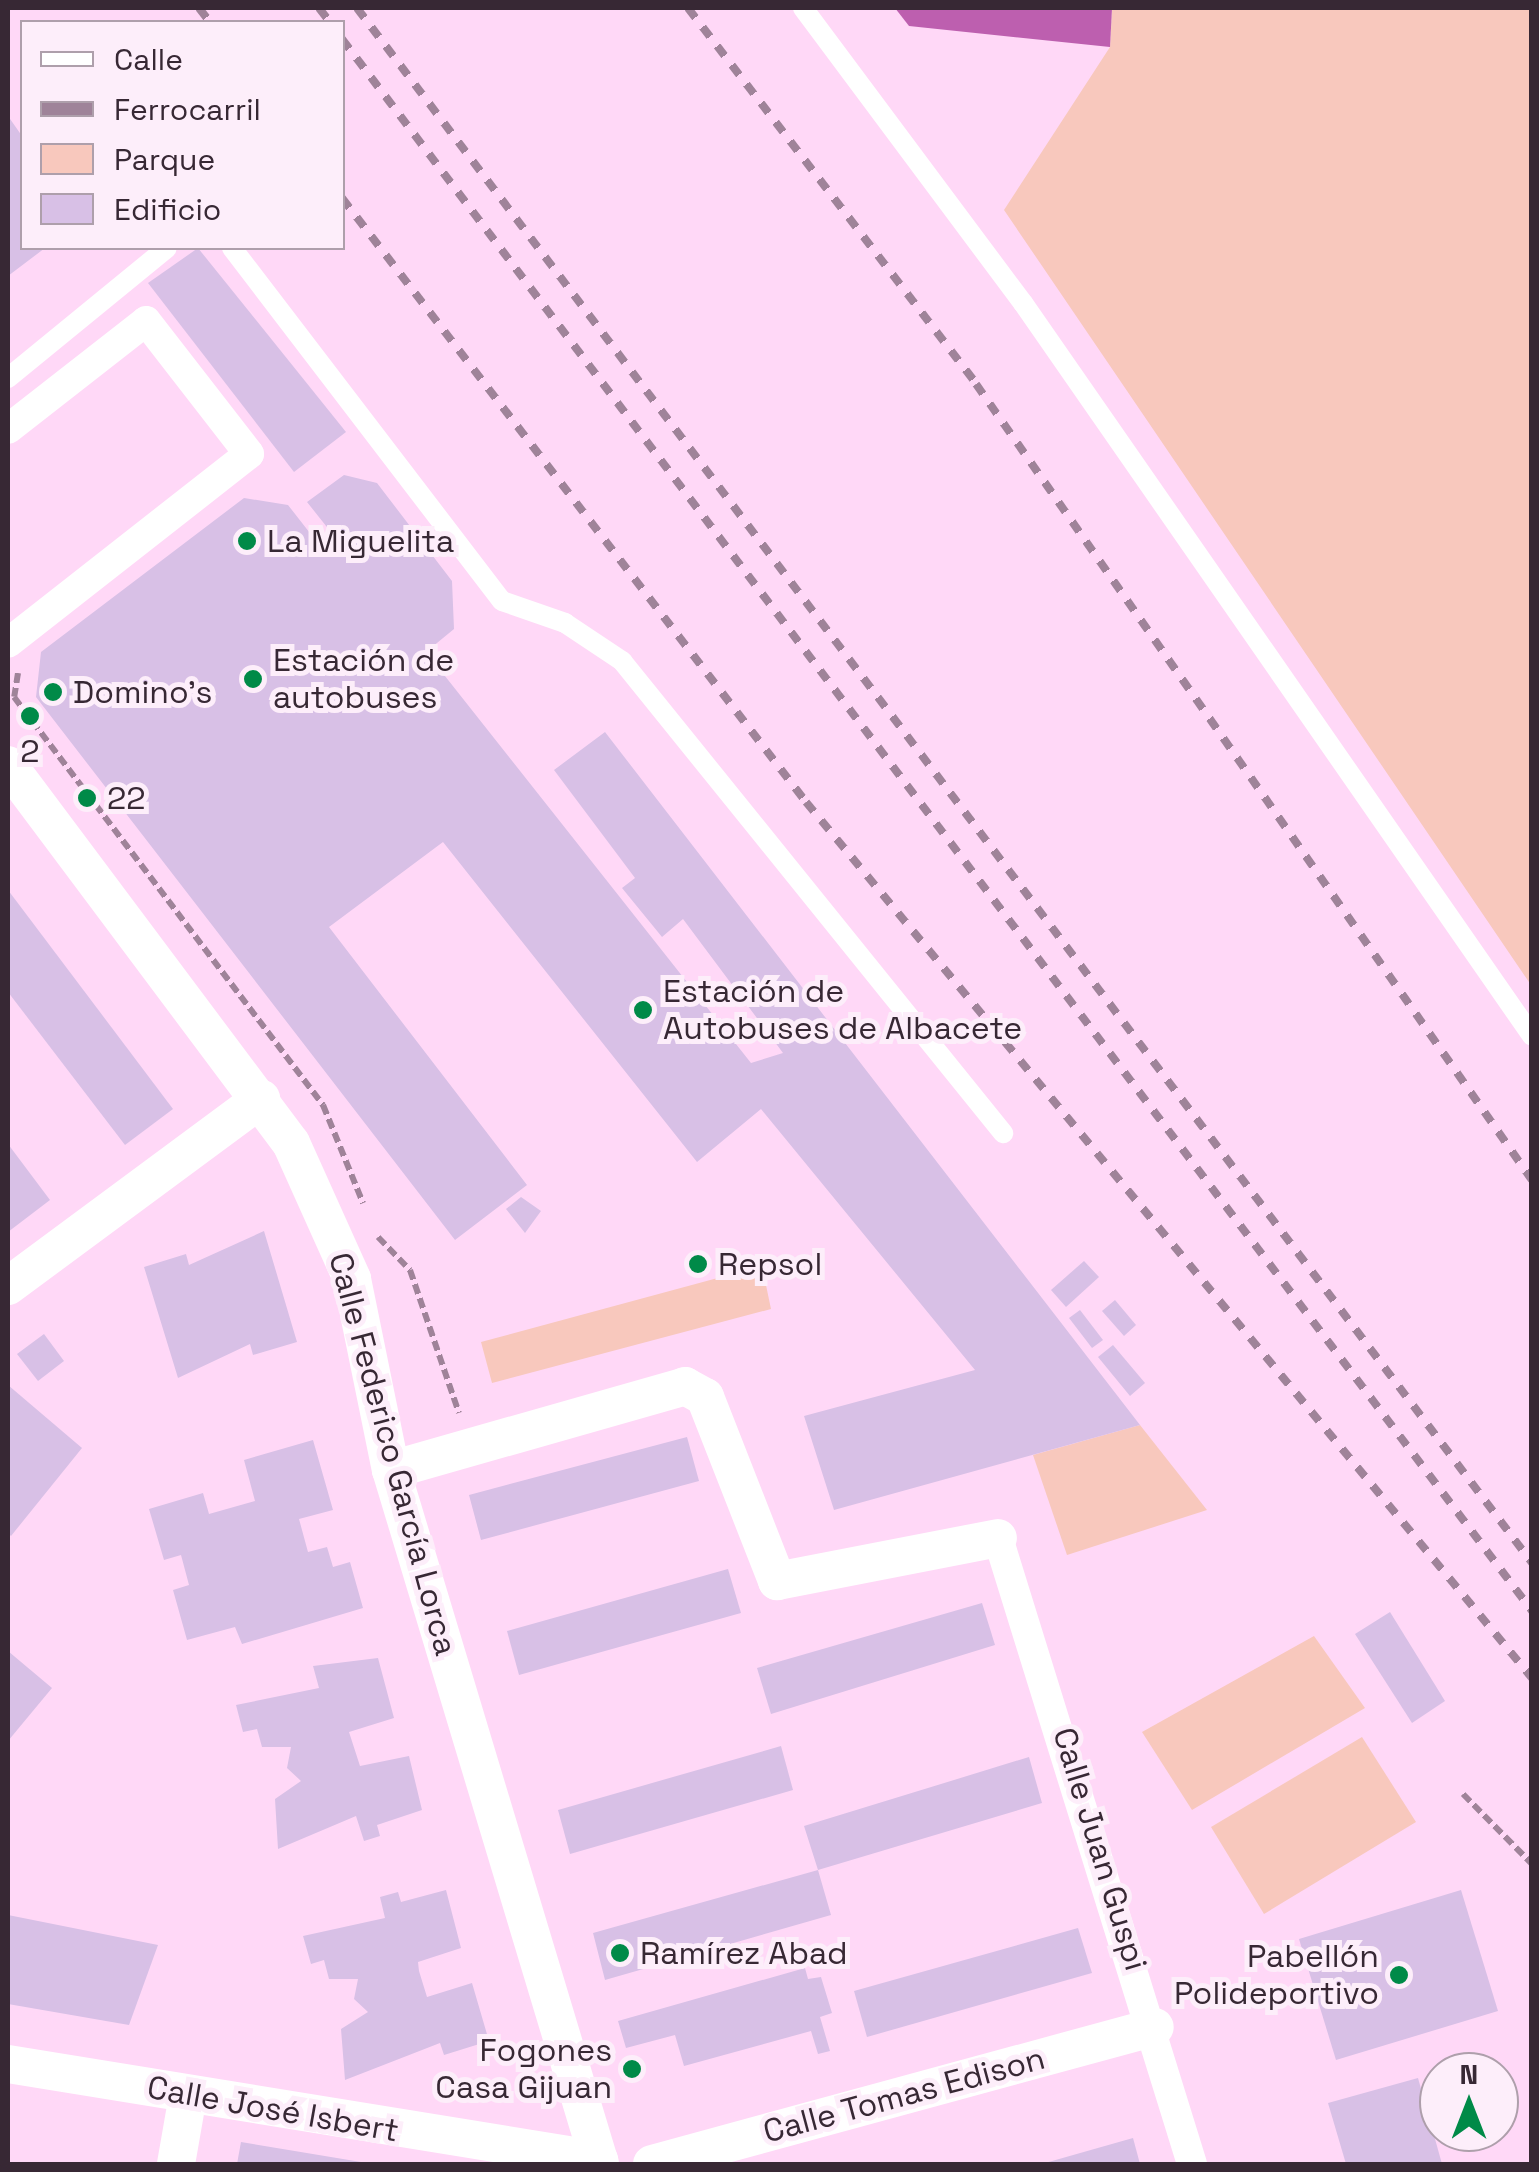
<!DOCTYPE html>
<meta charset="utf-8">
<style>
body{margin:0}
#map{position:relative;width:1539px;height:2172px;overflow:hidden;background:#ffd8f7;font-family:"Space Grotesk",sans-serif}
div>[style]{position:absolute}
.green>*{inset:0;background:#f8c8bd}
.water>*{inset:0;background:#bd5faf}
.building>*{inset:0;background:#d8c0e6}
.path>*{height:6px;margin-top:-3px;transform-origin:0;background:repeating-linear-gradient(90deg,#9f8399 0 10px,transparent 0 15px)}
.service>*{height:20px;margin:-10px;padding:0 10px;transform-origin:10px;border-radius:10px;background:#fff}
.pedestrian>*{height:30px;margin:-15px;padding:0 15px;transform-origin:15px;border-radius:15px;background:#fff}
.minor>*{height:38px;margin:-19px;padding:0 19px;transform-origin:19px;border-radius:19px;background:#fff}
.rail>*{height:8px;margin-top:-4px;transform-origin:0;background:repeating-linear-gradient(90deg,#9f8399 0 12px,transparent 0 24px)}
.dots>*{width:28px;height:28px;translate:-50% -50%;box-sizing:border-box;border:5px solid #fdeefa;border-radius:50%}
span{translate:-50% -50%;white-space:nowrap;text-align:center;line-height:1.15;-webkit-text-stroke:10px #fdeefa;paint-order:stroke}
.poi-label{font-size:32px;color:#372834}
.left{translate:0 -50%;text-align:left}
.right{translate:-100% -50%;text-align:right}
.street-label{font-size:32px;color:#372834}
.frame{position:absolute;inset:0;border:10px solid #372834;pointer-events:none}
.legend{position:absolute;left:20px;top:20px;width:325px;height:230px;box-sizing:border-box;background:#fdeefa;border:2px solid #ae9fab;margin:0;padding:12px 18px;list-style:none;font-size:30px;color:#372834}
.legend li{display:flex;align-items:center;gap:20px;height:50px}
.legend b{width:50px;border:2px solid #ae9fab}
.north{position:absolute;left:1419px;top:2052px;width:100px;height:100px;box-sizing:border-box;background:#fdeefa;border:2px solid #ae9fab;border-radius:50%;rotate:0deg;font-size:28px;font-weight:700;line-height:40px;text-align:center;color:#372834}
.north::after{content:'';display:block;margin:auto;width:35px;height:45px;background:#008a48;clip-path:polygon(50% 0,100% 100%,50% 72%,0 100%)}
</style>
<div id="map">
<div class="green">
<div style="clip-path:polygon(1112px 8px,1531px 8px,1531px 985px,1004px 210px,1110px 47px)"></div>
<div style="clip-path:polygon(762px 1266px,771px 1309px,492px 1383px,481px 1342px)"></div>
<div style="clip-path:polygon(1140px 1425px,1207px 1510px,1067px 1555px,1033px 1455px)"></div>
<div style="clip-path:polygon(1314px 1636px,1365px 1708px,1192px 1810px,1142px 1732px)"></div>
<div style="clip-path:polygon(1362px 1737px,1416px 1822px,1264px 1914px,1211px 1827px)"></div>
</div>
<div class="water">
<div style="clip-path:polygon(895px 8px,1112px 8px,1110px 47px,909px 26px)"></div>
</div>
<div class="building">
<div style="clip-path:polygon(8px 116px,22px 136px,22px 248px,45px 248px,8px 276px)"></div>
<div style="clip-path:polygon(198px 248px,346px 432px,294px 472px,148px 283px)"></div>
<div style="clip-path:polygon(344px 475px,377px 483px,452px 581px,454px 629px,426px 652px,751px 1063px,783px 1053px,683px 919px,662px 937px,622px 888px,635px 878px,554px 770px,605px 732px,1140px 1425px,834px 1510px,804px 1416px,975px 1370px,761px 1109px,697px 1162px,443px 842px,329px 927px,527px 1185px,455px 1240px,36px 697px,41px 652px,244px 498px,288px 505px,324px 551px,338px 541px,307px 502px)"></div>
<div style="clip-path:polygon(8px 890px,173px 1109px,125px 1145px,8px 992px)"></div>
<div style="clip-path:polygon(8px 1144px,50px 1200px,8px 1232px)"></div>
<div style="clip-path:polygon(521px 1197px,541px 1211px,525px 1233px,506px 1209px)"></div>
<div style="clip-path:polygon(264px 1231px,297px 1342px,253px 1355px,250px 1344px,178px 1378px,144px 1267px,186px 1254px,189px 1265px)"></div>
<div style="clip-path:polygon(1084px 1261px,1099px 1277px,1066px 1307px,1051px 1290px)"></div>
<div style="clip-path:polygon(1115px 1300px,1136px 1325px,1124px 1336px,1102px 1311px)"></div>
<div style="clip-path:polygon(1080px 1310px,1103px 1340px,1092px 1348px,1069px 1318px)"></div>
<div style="clip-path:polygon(44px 1334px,64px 1361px,38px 1381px,17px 1354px)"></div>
<div style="clip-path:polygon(1113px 1345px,1145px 1383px,1130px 1396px,1098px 1357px)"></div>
<div style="clip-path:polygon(8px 1385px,82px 1448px,11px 1536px,8px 1533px)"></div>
<div style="clip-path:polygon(687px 1437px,699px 1481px,481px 1540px,469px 1495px)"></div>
<div style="clip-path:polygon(313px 1440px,333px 1510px,299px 1519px,308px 1552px,327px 1547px,333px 1567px,350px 1562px,363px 1608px,242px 1644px,235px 1627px,187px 1640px,173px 1590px,189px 1585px,181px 1555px,164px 1560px,149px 1509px,203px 1493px,209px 1514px,255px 1501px,244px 1460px)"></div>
<div style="clip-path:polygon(728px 1569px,741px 1613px,519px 1675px,507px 1631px)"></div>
<div style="clip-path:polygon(982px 1603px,995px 1645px,771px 1714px,757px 1668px)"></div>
<div style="clip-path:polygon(1390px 1612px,1445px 1701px,1412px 1723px,1355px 1634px)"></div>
<div style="clip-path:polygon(8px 1651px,52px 1688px,8px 1741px)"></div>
<div style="clip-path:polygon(378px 1658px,394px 1718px,349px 1732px,360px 1766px,409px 1756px,422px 1810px,377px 1825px,380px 1836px,364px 1841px,356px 1816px,278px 1849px,275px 1799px,301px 1781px,287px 1768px,291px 1747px,262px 1747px,257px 1729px,243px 1732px,236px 1705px,319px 1688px,313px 1666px)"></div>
<div style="clip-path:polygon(781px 1746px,793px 1790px,570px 1854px,558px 1810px)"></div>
<div style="clip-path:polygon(1029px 1757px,1042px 1803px,818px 1870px,831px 1915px,605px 1980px,593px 1933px,818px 1870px,804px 1826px)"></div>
<div style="clip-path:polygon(446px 1890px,461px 1948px,418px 1962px,419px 1971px,427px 1997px,472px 1983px,489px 2041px,444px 2055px,440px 2043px,345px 2080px,341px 2029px,368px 2012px,354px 1999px,358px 1979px,329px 1979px,324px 1960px,311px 1964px,303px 1936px,385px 1918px,380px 1897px,398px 1892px,401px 1902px)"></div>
<div style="clip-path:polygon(1461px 1890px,1498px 2011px,1336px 2060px,1299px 1939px)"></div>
<div style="clip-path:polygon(8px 1915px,158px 1945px,129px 2025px,8px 2004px)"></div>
<div style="clip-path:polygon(1078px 1928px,1092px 1973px,867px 2037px,854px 1991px)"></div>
<div style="clip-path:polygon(805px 1968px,808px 1979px,821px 1977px,832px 2013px,820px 2017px,830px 2051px,818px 2054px,811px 2031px,684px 2066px,675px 2035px,626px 2048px,618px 2021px)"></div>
<div style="clip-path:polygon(1418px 2078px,1442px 2164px,1346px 2164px,1328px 2103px)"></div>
<div style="clip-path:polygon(1133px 2138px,1140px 2164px,1045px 2164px,1045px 2163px)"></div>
<div style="clip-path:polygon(241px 2142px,361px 2162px,361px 2164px,237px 2164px)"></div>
</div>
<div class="path">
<div style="left:18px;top:673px;width:24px;rotate:99deg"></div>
<div style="left:14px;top:697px;width:512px;rotate:52.86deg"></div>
<div style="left:323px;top:1105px;width:106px;rotate:67.8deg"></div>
<div style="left:378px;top:1237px;width:46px;rotate:45.9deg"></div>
<div style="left:410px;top:1270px;width:151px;rotate:71.1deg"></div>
<div style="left:1463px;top:1794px;width:98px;rotate:45.4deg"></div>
</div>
<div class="service">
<div style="left:803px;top:8px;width:368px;rotate:53.3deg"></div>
<div style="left:1023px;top:303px;width:892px;rotate:55.22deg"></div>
<div style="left:232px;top:248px;width:444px;rotate:52.6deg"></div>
<div style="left:502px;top:601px;width:67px;rotate:19.2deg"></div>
<div style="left:565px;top:623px;width:69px;rotate:33.7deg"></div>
<div style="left:622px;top:661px;width:607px;rotate:51.09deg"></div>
<div style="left:8px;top:378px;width:205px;rotate:-39.3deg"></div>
</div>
<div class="pedestrian">
<div style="left:8px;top:429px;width:175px;rotate:-38deg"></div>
<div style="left:146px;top:321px;width:168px;rotate:52.2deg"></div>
<div style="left:249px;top:454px;width:306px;rotate:141.9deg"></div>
<div style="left:998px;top:1538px;width:655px;rotate:72.78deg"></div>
</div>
<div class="minor">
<div style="left:8px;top:765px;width:472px;rotate:53.2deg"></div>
<div style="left:291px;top:1143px;width:149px;rotate:65.8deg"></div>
<div style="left:352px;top:1279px;width:195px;rotate:78.5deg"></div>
<div style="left:391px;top:1470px;width:725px;rotate:73.24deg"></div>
<div style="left:8px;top:1286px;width:315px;rotate:-36.5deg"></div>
<div style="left:391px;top:1470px;width:306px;rotate:-15.9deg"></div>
<div style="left:685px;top:1386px;width:23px;rotate:29deg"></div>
<div style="left:705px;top:1397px;width:198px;rotate:68.6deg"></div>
<div style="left:777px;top:1581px;width:225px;rotate:-11deg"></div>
<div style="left:8px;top:2064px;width:599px;rotate:9.23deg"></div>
<div style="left:176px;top:2164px;width:70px;rotate:-80.1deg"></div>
<div style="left:652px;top:2164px;width:521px;rotate:-15.24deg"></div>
</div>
<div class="rail">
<div style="left:199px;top:8px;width:18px;rotate:52deg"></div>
<div style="left:319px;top:8px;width:18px;rotate:52deg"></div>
<div style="left:357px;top:8px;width:1949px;rotate:52.92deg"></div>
<div style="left:688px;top:8px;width:474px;rotate:52.5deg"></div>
<div style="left:976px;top:384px;width:971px;rotate:55.07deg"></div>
<div style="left:342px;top:39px;width:1972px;rotate:52.87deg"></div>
<div style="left:342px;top:198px;width:762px;rotate:52.47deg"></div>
<div style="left:806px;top:802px;width:1138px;rotate:50.35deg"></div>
</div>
<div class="dots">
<div style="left:247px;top:541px;background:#008a48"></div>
<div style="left:253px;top:679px;background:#008a48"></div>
<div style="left:53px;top:692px;background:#008a48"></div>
<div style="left:30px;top:716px;background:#008a48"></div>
<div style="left:87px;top:798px;background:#008a48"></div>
<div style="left:643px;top:1010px;background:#008a48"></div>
<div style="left:698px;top:1264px;background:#008a48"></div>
<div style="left:620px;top:1953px;background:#008a48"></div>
<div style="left:1399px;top:1975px;background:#008a48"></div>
<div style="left:632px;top:2069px;background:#008a48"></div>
</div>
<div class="poi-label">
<span class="left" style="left:267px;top:541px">La Miguelita</span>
<span class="left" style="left:273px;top:679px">Estación de<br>autobuses</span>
<span class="left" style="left:73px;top:692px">Domino's</span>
<span style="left:30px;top:751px">2</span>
<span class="left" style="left:107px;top:798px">22</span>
<span class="left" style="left:663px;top:1010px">Estación de<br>Autobuses de Albacete</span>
<span class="left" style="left:718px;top:1264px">Repsol</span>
<span class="left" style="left:640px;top:1953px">Ramírez Abad</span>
<span class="right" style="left:1379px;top:1975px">Pabellón<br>Polideportivo</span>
<span class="right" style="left:612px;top:2069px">Fogones<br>Casa Gijuan</span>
</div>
<div class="street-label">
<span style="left:393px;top:1454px;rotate:75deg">Calle Federico García Lorca</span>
<span style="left:1100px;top:1849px;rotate:73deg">Calle Juan Guspi</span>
<span style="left:904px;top:2095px;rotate:-15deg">Calle Tomas Edison</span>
<span style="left:273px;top:2109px;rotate:10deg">Calle José Isbert</span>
</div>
<div class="frame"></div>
<ul class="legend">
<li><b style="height:12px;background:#fff"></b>Calle</li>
<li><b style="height:12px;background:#9f8399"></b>Ferrocarril</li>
<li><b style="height:28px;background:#f8c8bd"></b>Parque</li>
<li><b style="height:28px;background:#d8c0e6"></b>Edificio</li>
</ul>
<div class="north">N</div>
</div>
